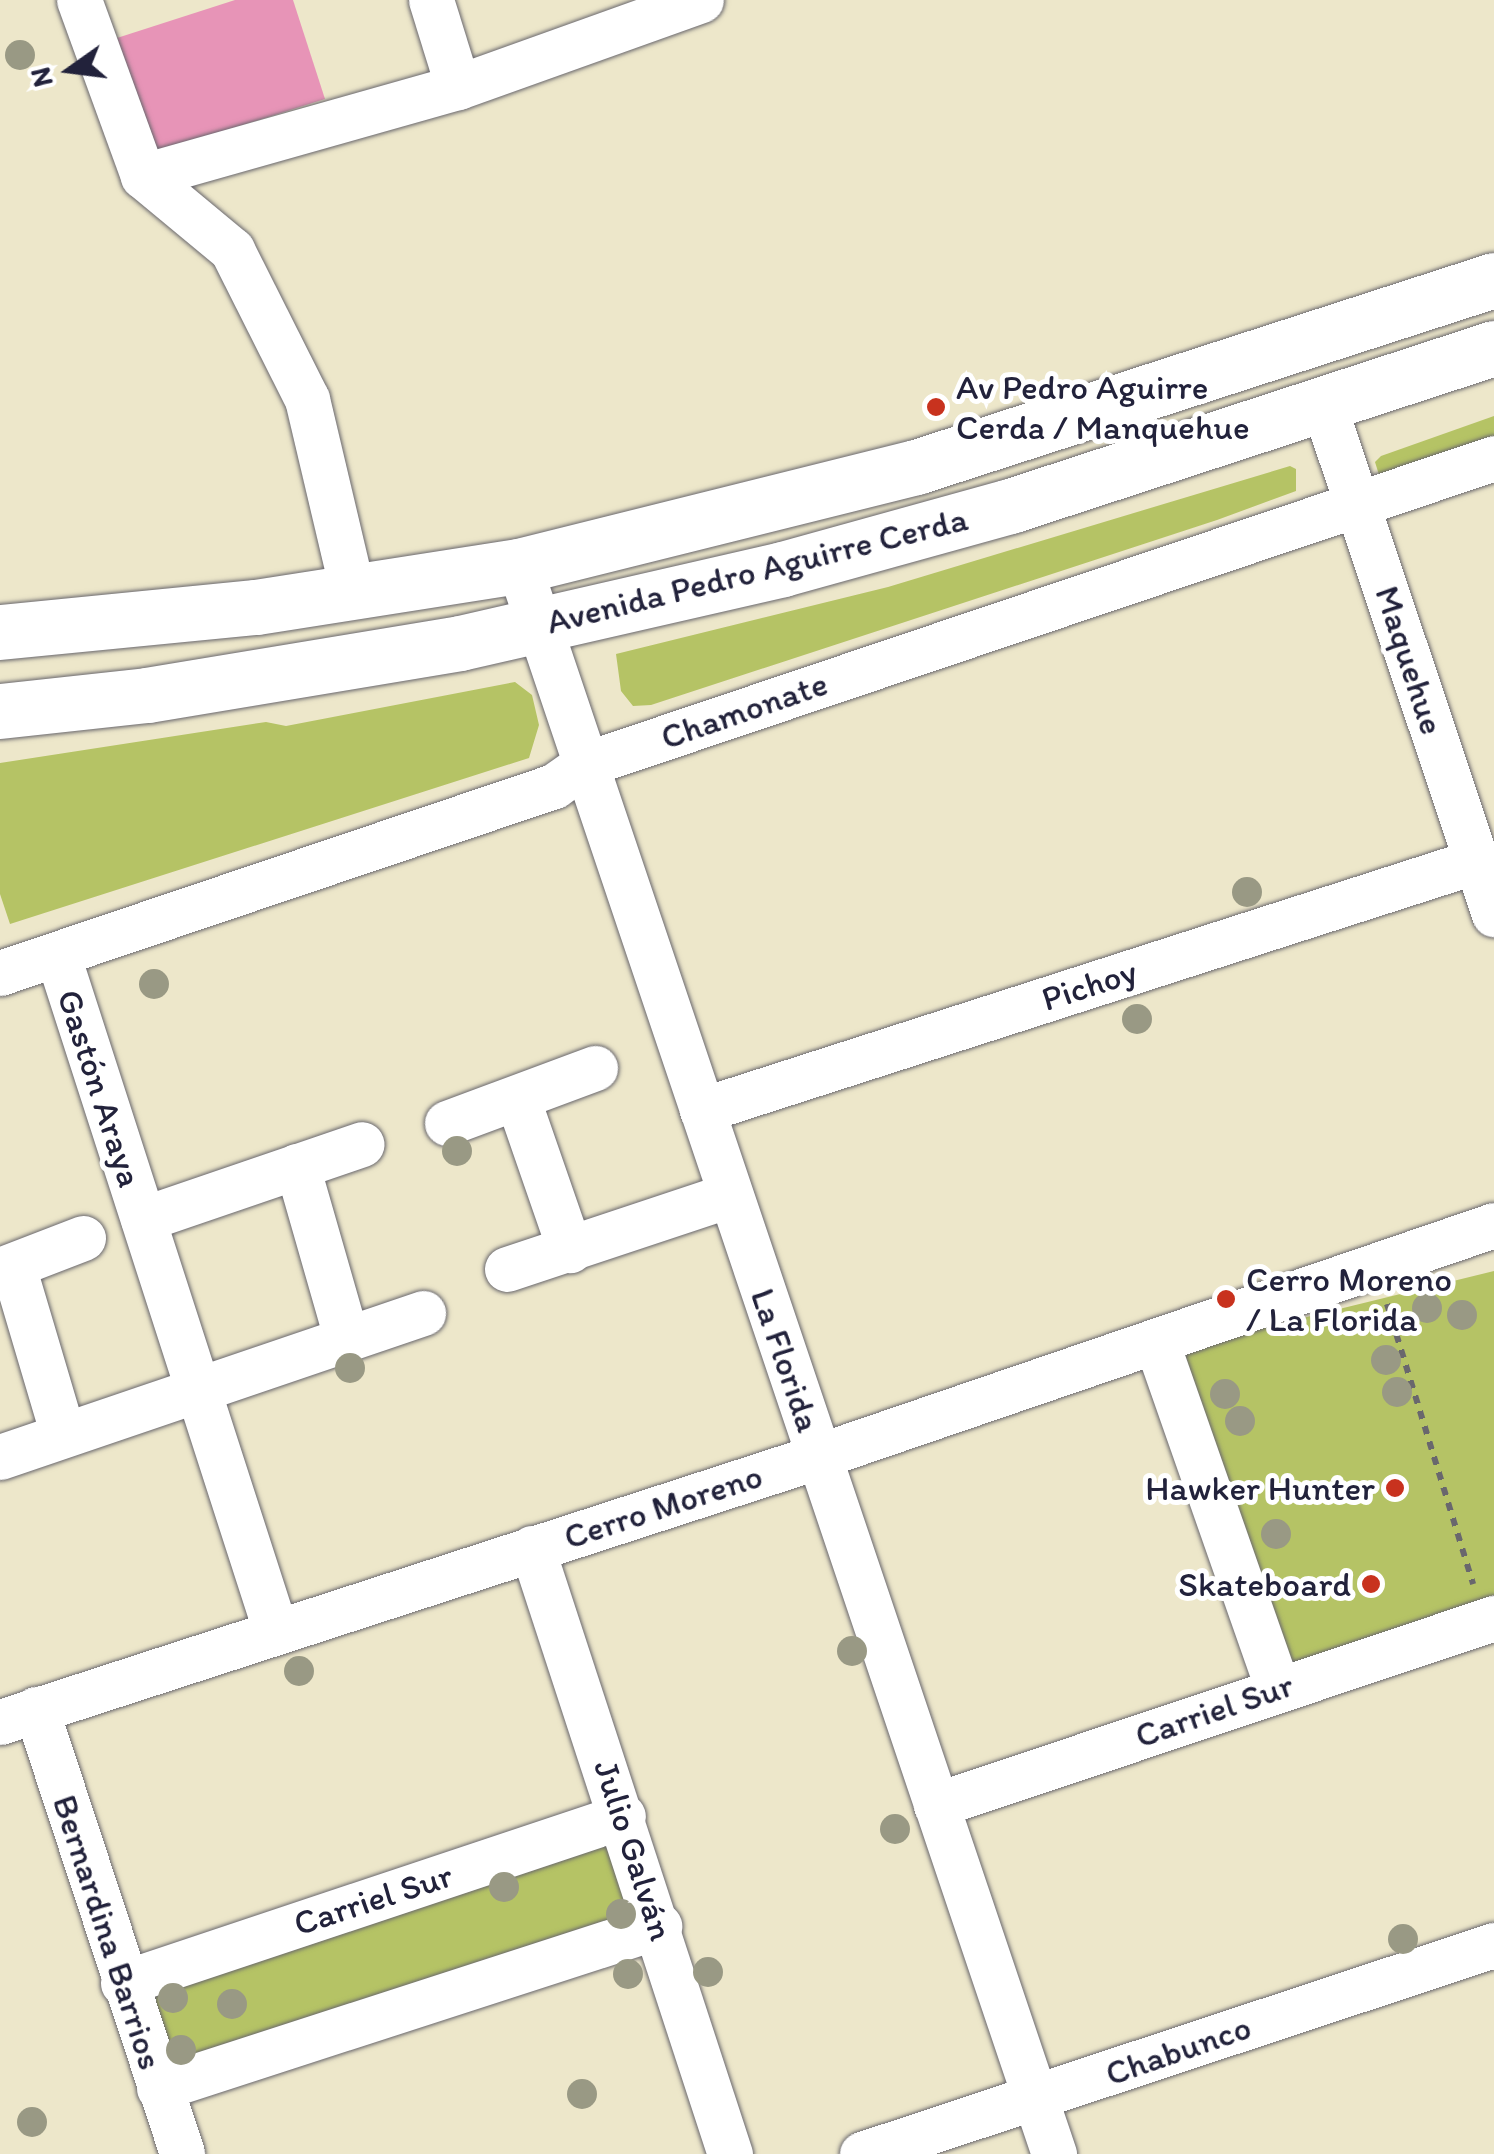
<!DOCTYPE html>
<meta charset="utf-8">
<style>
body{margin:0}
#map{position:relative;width:1494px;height:2154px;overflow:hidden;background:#ede7ca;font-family:Itim,sans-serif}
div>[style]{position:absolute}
.green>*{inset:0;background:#b5c365}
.building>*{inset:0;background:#e794b7}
.path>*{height:6px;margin-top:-3px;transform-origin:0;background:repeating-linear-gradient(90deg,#69676d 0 8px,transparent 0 16px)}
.roads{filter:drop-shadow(0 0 2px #69676d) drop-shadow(0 0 2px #69676d)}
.minor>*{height:45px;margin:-22.5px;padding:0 22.5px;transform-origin:22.5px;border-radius:22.5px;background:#fff}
.major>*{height:55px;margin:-27.5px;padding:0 27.5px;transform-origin:27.5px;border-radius:27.5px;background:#fff}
.trees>*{width:30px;height:30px;margin:-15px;border-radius:50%;background:#999984}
.dots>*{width:28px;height:28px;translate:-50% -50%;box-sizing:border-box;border:5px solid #fff;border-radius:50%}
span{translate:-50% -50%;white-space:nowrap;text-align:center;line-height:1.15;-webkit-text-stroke:10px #fff;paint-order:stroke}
.poi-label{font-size:35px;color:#22223b}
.left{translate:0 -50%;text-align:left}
.right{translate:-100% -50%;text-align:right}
.street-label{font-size:35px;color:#22223b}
.north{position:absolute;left:20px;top:20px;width:100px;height:100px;-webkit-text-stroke:8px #fff;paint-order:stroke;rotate:256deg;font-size:28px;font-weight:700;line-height:40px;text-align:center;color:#22223b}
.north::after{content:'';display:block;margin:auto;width:35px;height:45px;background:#22223b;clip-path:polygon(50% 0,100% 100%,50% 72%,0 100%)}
</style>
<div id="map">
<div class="green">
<div style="clip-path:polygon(1494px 416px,1494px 449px,1380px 478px,1375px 462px,1381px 456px)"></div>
<div style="clip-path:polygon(1290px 466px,1296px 469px,1296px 491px,1217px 520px,651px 705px,633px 706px,621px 691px,616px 654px,888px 587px)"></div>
<div style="clip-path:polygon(515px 682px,532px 695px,539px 725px,529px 758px,10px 924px,0 894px,0 763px,266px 722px,286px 726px)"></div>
<div style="clip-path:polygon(1494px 1271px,1494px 1595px,1283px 1666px,1180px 1348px)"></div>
<div style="clip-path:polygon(613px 1837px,642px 1916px,176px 2070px,147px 1990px)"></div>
</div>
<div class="building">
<div style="clip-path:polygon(235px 0,293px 0,325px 99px,154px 153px,117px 38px)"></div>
</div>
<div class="path">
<div style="left:1387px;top:1304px;width:293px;rotate:72.9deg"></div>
</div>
<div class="roads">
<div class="minor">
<div style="left:79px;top:0;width:187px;rotate:70deg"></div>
<div style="left:143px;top:176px;width:116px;rotate:39.7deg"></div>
<div style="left:232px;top:250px;width:167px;rotate:63.3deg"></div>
<div style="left:307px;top:399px;width:195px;rotate:76.7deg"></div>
<div style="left:431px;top:0;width:91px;rotate:72.8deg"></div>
<div style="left:143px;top:176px;width:327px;rotate:-15.8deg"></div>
<div style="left:458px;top:87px;width:258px;rotate:-19.7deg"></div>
<div style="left:1324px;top:406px;width:536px;rotate:71.5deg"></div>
<div style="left:519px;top:566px;width:1676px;rotate:71.38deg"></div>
<div style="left:58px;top:956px;width:707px;rotate:72.13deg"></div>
<div style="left:0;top:973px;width:585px;rotate:-18.65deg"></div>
<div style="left:554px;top:786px;width:39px;rotate:-35deg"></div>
<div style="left:586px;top:764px;width:958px;rotate:-18.62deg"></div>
<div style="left:518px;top:1100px;width:159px;rotate:70.9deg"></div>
<div style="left:702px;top:1110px;width:813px;rotate:-17.83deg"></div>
<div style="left:447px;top:1123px;width:158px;rotate:-20.4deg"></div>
<div style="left:297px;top:1166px;width:181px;rotate:74deg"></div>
<div style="left:143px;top:1219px;width:231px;rotate:-18.9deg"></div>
<div style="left:13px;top:1266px;width:176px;rotate:73.5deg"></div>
<div style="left:507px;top:1269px;width:235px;rotate:-18.4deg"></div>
<div style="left:0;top:1270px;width:89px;rotate:-21.1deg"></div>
<div style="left:1156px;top:1341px;width:367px;rotate:70.7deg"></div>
<div style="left:0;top:1457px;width:447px;rotate:-18.8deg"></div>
<div style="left:532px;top:1548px;width:638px;rotate:71.91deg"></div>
<div style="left:36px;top:1709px;width:468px;rotate:71.8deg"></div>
<div style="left:0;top:1722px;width:861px;rotate:-17.99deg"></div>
<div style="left:819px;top:1456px;width:713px;rotate:-18.89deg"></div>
<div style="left:936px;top:1805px;width:589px;rotate:-18.53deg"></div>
<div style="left:123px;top:1983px;width:527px;rotate:-18.47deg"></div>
<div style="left:159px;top:2088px;width:526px;rotate:-17.95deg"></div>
<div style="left:862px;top:2154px;width:666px;rotate:-18.3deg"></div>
</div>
<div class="major">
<div style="left:0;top:632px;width:257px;rotate:-5.6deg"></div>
<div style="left:256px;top:607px;width:266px;rotate:-8.9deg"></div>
<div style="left:519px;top:566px;width:409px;rotate:-14deg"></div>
<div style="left:916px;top:467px;width:607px;rotate:-17.93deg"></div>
<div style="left:0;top:711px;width:148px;rotate:-6.2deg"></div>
<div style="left:147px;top:695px;width:317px;rotate:-9.4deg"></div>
<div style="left:460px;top:643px;width:331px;rotate:-12.9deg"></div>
<div style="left:783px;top:569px;width:236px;rotate:-15.5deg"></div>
<div style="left:1010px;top:506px;width:509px;rotate:-18.08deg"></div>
</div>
</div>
<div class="trees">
<div style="left:20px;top:55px"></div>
<div style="left:1247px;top:892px"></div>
<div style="left:154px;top:984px"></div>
<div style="left:1137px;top:1019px"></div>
<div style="left:457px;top:1151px"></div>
<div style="left:1427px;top:1308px"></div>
<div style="left:1462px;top:1315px"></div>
<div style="left:1386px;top:1360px"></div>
<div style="left:350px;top:1368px"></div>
<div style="left:1397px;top:1392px"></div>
<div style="left:1225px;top:1394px"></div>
<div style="left:1240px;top:1421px"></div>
<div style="left:1276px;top:1534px"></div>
<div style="left:852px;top:1651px"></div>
<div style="left:299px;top:1671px"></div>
<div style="left:895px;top:1829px"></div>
<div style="left:504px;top:1887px"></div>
<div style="left:621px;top:1914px"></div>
<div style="left:1403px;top:1939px"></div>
<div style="left:708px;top:1972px"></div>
<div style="left:628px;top:1974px"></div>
<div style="left:173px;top:1998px"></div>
<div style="left:232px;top:2004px"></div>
<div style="left:181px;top:2050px"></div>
<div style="left:582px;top:2094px"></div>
<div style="left:32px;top:2122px"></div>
</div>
<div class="dots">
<div style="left:936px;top:407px;background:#c8321e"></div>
<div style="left:1226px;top:1299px;background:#c8321e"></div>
<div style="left:1395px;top:1488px;background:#c8321e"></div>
<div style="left:1371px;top:1584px;background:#c8321e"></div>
</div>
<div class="poi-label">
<span class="left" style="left:956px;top:407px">Av Pedro Aguirre<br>Cerda / Manquehue</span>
<span class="left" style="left:1246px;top:1299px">Cerro Moreno<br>/ La Florida</span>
<span class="right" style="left:1375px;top:1488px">Hawker Hunter</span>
<span class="right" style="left:1351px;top:1584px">Skateboard</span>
</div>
<div class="street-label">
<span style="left:757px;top:570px;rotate:-14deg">Avenida Pedro Aguirre Cerda</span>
<span style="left:1410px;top:660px;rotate:72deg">Maquehue</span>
<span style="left:744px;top:710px;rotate:-19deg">Chamonate</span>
<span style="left:1089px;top:985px;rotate:-18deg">Pichoy</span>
<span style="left:100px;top:1088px;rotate:72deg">Gastón Araya</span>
<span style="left:786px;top:1360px;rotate:71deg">La Florida</span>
<span style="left:663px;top:1506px;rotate:-18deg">Cerro Moreno</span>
<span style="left:1214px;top:1710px;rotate:-19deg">Carriel Sur</span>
<span style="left:634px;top:1850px;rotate:72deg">Julio Galván</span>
<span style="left:373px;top:1899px;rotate:-18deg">Carriel Sur</span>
<span style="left:108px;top:1932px;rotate:72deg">Bernardina Barrios</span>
<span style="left:1178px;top:2050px;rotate:-19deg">Chabunco</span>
</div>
<div class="north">N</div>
</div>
